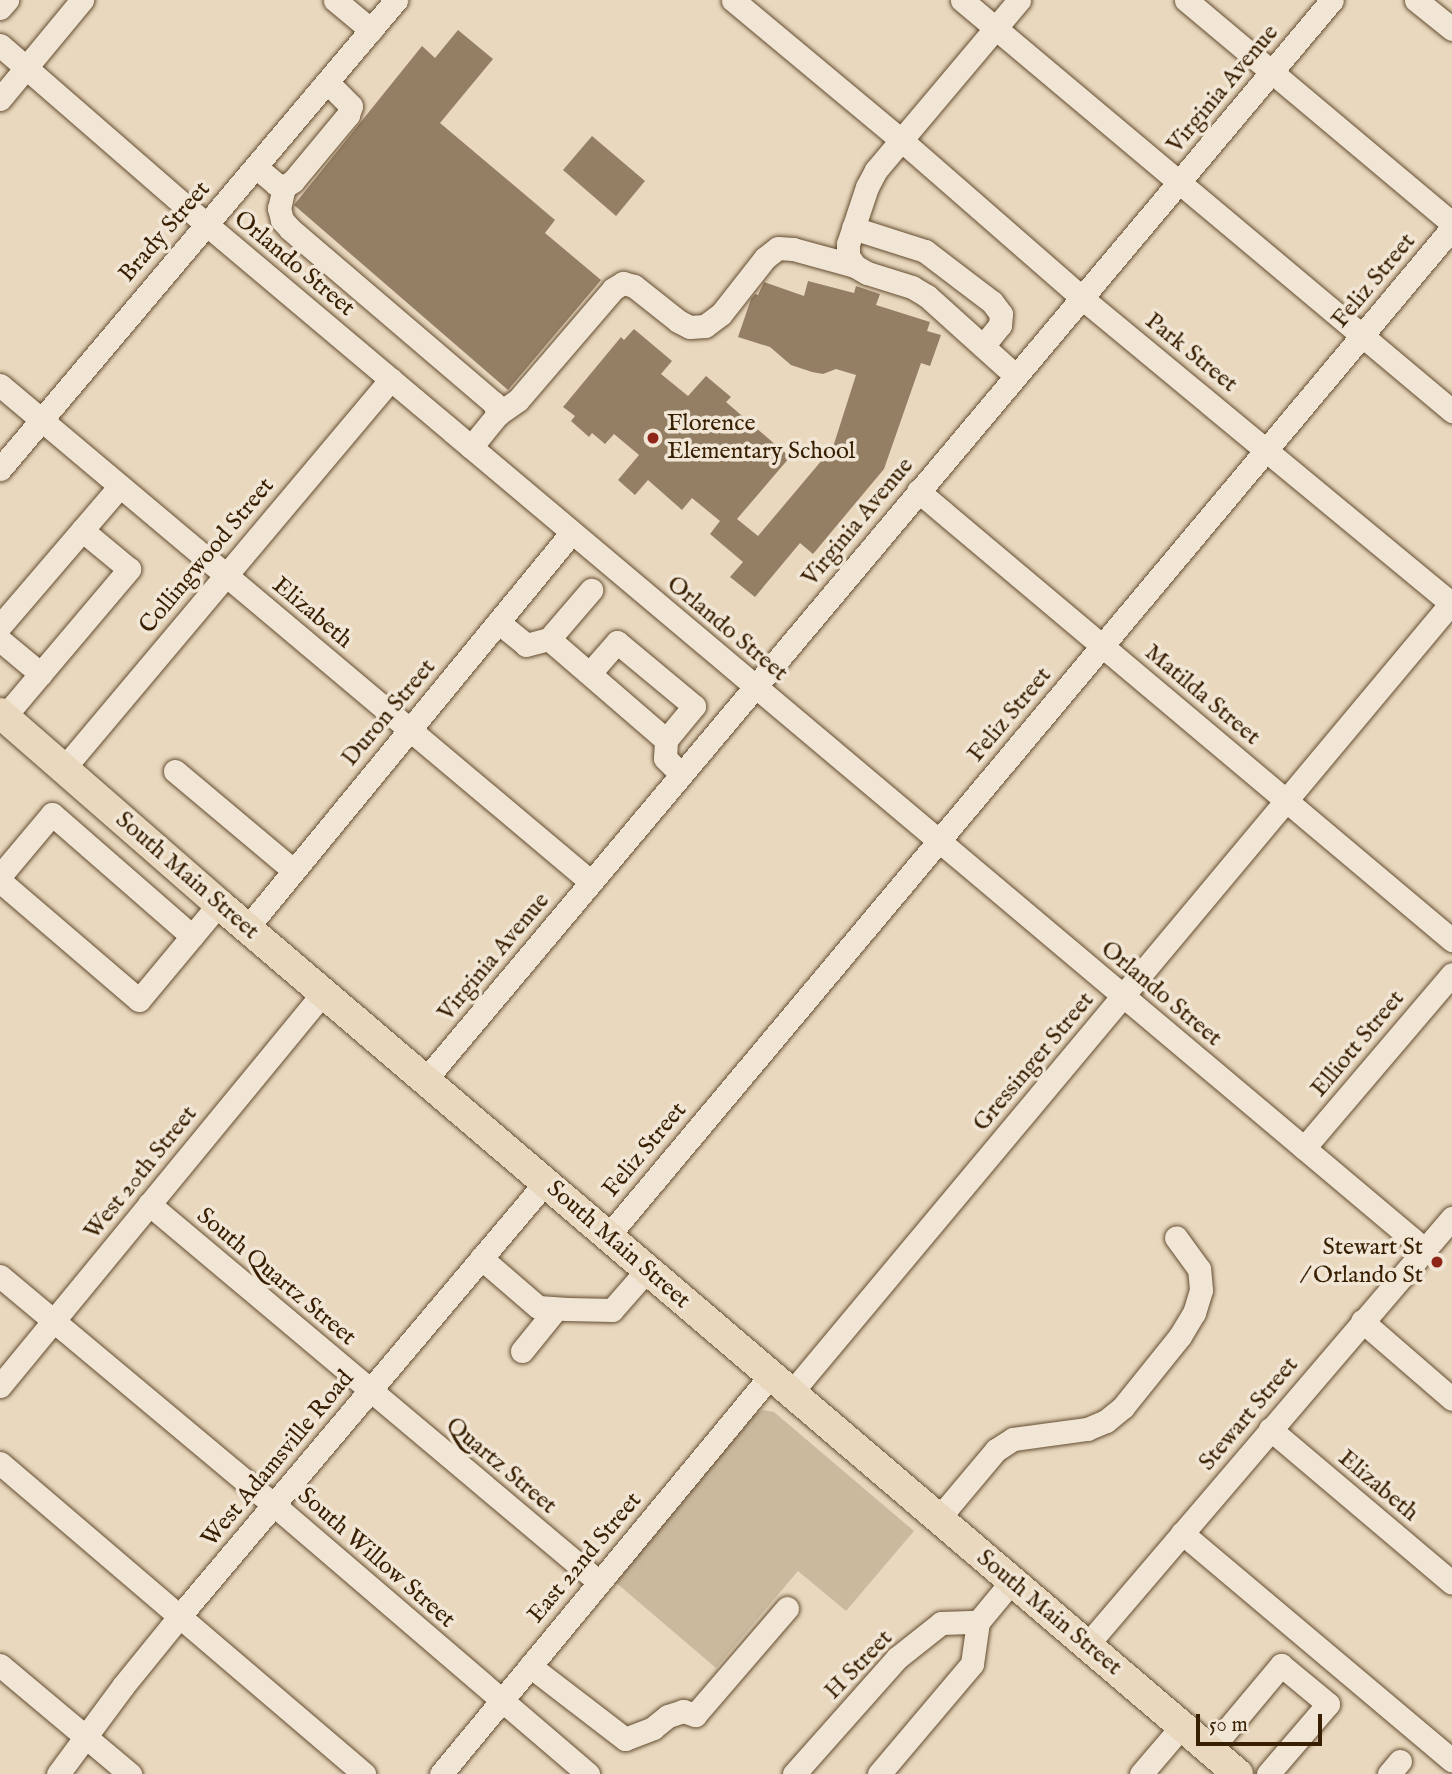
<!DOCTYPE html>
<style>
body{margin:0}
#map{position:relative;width:1452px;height:1774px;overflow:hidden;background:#e9d8be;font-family:"IM FELL English",serif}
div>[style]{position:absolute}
.green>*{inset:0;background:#cbb99e}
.building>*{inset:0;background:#947f64}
.roads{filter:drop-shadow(0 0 2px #644d31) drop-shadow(0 0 2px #644d31)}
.minor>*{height:23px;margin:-11.5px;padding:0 11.5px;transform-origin:11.5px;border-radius:11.5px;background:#f1e6d5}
.major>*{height:30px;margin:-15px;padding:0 15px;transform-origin:15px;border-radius:15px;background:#e9d8be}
.dots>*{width:19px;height:19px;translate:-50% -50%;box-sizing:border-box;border:4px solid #f1e6d5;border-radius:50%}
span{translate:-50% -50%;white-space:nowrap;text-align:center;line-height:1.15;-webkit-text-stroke:7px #f1e6d5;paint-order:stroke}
.street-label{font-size:24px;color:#381f02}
.poi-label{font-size:24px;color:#381f02}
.left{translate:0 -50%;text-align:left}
.right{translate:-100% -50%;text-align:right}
.scale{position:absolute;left:1196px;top:1714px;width:126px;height:32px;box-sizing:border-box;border:4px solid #381f02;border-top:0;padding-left:9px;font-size:21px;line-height:24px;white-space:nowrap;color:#381f02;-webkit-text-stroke:5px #f1e6d5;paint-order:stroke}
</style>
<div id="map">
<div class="green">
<div style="clip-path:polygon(763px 1410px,774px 1412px,914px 1531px,846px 1611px,798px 1571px,716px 1668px,614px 1581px,755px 1414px)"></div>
</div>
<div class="building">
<div style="clip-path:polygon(458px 30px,493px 59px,440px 123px,555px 220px,545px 233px,601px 280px,508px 390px,294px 205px,422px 46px,435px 58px)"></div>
<div style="clip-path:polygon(592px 136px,645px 181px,616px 216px,563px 170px)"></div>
<div style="clip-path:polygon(808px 281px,854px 293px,856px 286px,880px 294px,876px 305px,930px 322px,927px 331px,941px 335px,930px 366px,921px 363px,884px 469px,813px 554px,800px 543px,755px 597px,730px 577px,743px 562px,710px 534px,720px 521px,692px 498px,682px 510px,648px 480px,635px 495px,618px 480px,639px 455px,614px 434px,605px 444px,592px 433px,589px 437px,571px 421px,575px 416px,563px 407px,621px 337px,624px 340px,634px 329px,672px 361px,661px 374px,688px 396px,706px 376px,731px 397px,726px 402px,790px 457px,737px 519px,758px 536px,833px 447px,856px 375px,836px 369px,823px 374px,812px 372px,791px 365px,770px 347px,738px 337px,751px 299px,755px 294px,758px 295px,764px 282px,804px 296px)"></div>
</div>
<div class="roads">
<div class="minor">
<div style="left:335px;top:0;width:47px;rotate:39.8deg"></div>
<div style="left:733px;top:0;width:217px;rotate:39.8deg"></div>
<div style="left:900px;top:139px;width:242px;rotate:41.1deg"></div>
<div style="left:1082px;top:298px;width:480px;rotate:39.6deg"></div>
<div style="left:962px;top:0;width:640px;rotate:39.99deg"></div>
<div style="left:1186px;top:0;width:347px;rotate:40deg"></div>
<div style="left:1416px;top:0;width:46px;rotate:38.9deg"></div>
<div style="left:0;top:8px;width:11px;rotate:-49deg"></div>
<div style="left:0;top:45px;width:273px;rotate:41deg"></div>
<div style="left:206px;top:224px;width:1592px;rotate:40.08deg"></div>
<div style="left:0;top:99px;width:129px;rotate:-50.4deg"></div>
<div style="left:256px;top:167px;width:26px;rotate:40deg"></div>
<div style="left:276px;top:184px;width:9px;rotate:21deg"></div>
<div style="left:284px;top:187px;width:11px;rotate:-34deg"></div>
<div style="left:293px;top:181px;width:86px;rotate:-50.2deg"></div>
<div style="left:348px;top:115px;width:9px;rotate:-72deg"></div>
<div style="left:351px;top:106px;width:34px;rotate:-135deg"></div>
<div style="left:284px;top:187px;width:22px;rotate:103deg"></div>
<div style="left:279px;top:208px;width:12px;rotate:76deg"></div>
<div style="left:282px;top:220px;width:12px;rotate:48deg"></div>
<div style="left:290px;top:229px;width:268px;rotate:40.5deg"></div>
<div style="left:494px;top:403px;width:12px;rotate:70deg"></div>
<div style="left:853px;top:228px;width:76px;rotate:17.7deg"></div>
<div style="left:925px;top:251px;width:84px;rotate:37.3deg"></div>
<div style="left:992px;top:302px;width:15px;rotate:53deg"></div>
<div style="left:1001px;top:314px;width:11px;rotate:95deg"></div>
<div style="left:1000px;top:325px;width:27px;rotate:129deg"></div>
<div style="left:1016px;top:376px;width:120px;rotate:-138deg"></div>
<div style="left:927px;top:296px;width:17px;rotate:-149deg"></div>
<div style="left:912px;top:287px;width:47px;rotate:-162.7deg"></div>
<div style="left:867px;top:273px;width:14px;rotate:-150deg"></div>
<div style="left:855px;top:266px;width:12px;rotate:-125deg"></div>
<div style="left:848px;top:256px;width:12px;rotate:-90deg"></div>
<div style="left:848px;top:244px;width:60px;rotate:-71.6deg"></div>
<div style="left:867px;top:187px;width:19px;rotate:-62deg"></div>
<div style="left:876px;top:170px;width:222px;rotate:-49.9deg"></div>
<div style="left:0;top:385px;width:772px;rotate:40.06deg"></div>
<div style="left:471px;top:447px;width:43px;rotate:-50.7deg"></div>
<div style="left:498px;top:414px;width:24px;rotate:-35deg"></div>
<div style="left:518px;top:400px;width:146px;rotate:-49.4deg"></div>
<div style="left:613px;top:289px;width:12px;rotate:-31deg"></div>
<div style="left:623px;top:283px;width:11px;rotate:15deg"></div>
<div style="left:634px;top:286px;width:56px;rotate:38.5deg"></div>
<div style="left:678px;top:321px;width:13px;rotate:27deg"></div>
<div style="left:690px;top:327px;width:15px;rotate:-4deg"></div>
<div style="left:705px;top:326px;width:20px;rotate:-37deg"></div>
<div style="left:721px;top:314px;width:71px;rotate:-51.8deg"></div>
<div style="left:765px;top:258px;width:16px;rotate:-38deg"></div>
<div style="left:778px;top:248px;width:15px;rotate:4deg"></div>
<div style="left:793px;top:249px;width:64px;rotate:15.3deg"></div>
<div style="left:0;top:469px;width:614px;rotate:-49.82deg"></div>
<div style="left:918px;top:491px;width:698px;rotate:40.06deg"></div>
<div style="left:498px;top:622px;width:36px;rotate:39deg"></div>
<div style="left:526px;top:645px;width:24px;rotate:-15deg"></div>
<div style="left:549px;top:639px;width:155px;rotate:40.8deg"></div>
<div style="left:666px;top:740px;width:44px;rotate:-50.5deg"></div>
<div style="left:694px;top:706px;width:100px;rotate:-140.3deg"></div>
<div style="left:617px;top:642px;width:41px;rotate:131.1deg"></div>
<div style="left:0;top:626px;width:184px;rotate:-49.4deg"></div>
<div style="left:549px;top:639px;width:65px;rotate:-49.4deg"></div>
<div style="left:0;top:640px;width:53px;rotate:39.7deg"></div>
<div style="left:4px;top:717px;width:194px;rotate:-49.8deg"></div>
<div style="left:129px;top:569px;width:61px;rotate:-140.3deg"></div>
<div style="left:666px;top:740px;width:18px;rotate:93deg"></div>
<div style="left:665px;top:758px;width:23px;rotate:45deg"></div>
<div style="left:64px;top:768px;width:508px;rotate:-49.95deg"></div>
<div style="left:175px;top:771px;width:154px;rotate:40deg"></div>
<div style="left:0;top:876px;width:81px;rotate:-50deg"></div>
<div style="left:52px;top:814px;width:186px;rotate:41.1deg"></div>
<div style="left:0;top:881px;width:183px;rotate:40.6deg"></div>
<div style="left:139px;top:1000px;width:125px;rotate:-50.2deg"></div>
<div style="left:247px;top:928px;width:512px;rotate:-50.62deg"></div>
<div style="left:425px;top:1080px;width:1410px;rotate:-49.98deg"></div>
<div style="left:1304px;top:1148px;width:228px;rotate:-49.6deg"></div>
<div style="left:149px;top:1204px;width:588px;rotate:40.03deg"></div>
<div style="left:608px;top:1236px;width:1315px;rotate:-50.06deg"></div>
<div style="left:481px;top:1258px;width:75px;rotate:40.7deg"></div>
<div style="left:538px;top:1307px;width:29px;rotate:4deg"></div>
<div style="left:567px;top:1309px;width:45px;rotate:1.3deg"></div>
<div style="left:612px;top:1310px;width:53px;rotate:-48.8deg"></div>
<div style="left:0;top:1276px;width:356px;rotate:39.9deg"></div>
<div style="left:273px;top:1504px;width:415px;rotate:40.6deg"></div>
<div style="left:1362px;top:1321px;width:119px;rotate:40.9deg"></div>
<div style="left:522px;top:1351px;width:54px;rotate:-51deg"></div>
<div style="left:0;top:1386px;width:509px;rotate:-50.58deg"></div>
<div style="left:791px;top:1393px;width:1029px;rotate:-50.12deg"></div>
<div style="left:1270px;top:1429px;width:238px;rotate:40.2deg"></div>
<div style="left:0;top:1463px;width:479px;rotate:40.5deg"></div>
<div style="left:938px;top:1519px;width:90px;rotate:-50deg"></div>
<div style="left:996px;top:1450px;width:20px;rotate:-33deg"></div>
<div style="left:1013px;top:1439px;width:75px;rotate:-7.7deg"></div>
<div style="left:1087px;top:1429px;width:21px;rotate:-23deg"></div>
<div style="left:1106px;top:1421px;width:22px;rotate:-39deg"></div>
<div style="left:1123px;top:1407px;width:91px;rotate:-51.2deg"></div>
<div style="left:1180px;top:1336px;width:27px;rotate:-59deg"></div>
<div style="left:1194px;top:1313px;width:24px;rotate:-73deg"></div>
<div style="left:1201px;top:1290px;width:21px;rotate:-95deg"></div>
<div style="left:1199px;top:1269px;width:39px;rotate:-126deg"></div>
<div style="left:1182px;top:1533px;width:353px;rotate:40.1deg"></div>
<div style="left:1087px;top:1645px;width:562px;rotate:-49.48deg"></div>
<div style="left:0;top:1665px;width:170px;rotate:40deg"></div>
<div style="left:530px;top:1666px;width:120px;rotate:37.5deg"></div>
<div style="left:625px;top:1739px;width:30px;rotate:-21deg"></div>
<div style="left:653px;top:1728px;width:19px;rotate:-39deg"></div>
<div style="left:668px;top:1716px;width:16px;rotate:-18deg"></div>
<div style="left:683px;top:1711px;width:13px;rotate:18deg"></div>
<div style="left:695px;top:1715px;width:141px;rotate:-49.3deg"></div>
<div style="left:1210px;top:1750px;width:111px;rotate:-50.1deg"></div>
<div style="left:1281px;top:1665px;width:61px;rotate:39.7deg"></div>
<div style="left:1328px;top:1704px;width:92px;rotate:130.6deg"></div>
<div style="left:58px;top:1774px;width:109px;rotate:-53.5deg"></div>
<div style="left:123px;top:1686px;width:87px;rotate:-51deg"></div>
<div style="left:178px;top:1618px;width:569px;rotate:-49.85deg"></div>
<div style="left:441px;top:1774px;width:518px;rotate:-50.41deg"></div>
<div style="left:794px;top:1774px;width:155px;rotate:-48.4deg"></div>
<div style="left:897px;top:1658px;width:56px;rotate:-38.5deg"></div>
<div style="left:941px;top:1623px;width:37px;rotate:-2deg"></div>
<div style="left:879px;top:1774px;width:144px;rotate:-49.8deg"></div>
<div style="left:972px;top:1664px;width:42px;rotate:-81.9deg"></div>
<div style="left:978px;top:1622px;width:53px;rotate:-50.3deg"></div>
<div style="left:1141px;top:1774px;width:63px;rotate:-49.5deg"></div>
<div style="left:1389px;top:1774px;width:17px;rotate:-50deg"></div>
</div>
<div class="major">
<div style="left:0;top:713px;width:291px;rotate:41.1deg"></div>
<div style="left:219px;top:904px;width:1340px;rotate:40.49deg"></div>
</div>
</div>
<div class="dots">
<div style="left:653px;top:438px;background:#8f2418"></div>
<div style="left:1437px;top:1262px;background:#8f2418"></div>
</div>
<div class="street-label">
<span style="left:1223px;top:89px;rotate:-50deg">Virginia Avenue</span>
<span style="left:165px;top:232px;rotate:-49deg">Brady Street</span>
<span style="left:294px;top:264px;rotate:40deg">Orlando Street</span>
<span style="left:1374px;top:281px;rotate:-50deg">Feliz Street</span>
<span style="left:1191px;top:353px;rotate:39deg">Park Street</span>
<span style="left:858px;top:522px;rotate:-50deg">Virginia Avenue</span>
<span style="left:207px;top:556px;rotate:-50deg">Collingwood Street</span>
<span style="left:312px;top:613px;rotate:40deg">Elizabeth</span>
<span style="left:727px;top:629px;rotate:40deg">Orlando Street</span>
<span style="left:1202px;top:695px;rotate:40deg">Matilda Street</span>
<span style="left:389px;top:713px;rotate:-50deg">Duron Street</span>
<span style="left:1010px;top:715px;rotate:-50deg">Feliz Street</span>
<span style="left:187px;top:876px;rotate:41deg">South Main Street</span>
<span style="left:494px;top:957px;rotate:-50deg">Virginia Avenue</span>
<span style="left:1161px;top:994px;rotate:40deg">Orlando Street</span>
<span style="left:1358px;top:1044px;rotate:-50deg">Elliott Street</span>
<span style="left:1034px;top:1062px;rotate:-50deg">Gressinger Street</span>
<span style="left:645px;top:1150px;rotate:-50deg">Feliz Street</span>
<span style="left:141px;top:1173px;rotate:-51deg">West 20th Street</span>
<span style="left:618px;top:1245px;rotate:41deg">South Main Street</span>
<span style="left:276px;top:1277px;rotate:40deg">South Quartz Street</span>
<span style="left:1249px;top:1414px;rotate:-50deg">Stewart Street</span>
<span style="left:278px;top:1459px;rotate:-50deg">West Adamsville Road</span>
<span style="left:501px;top:1466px;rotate:40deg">Quartz Street</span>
<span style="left:1378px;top:1486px;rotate:40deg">Elizabeth</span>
<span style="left:376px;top:1558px;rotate:41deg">South Willow Street</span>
<span style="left:585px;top:1558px;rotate:-50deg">East 22nd Street</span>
<span style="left:1049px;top:1613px;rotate:40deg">South Main Street</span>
<span style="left:859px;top:1665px;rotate:-46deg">H Street</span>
</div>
<div class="poi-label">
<span class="left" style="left:667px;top:438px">Florence<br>Elementary School</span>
<span class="right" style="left:1423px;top:1262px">Stewart St<br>/ Orlando St</span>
</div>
<div class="scale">50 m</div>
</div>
